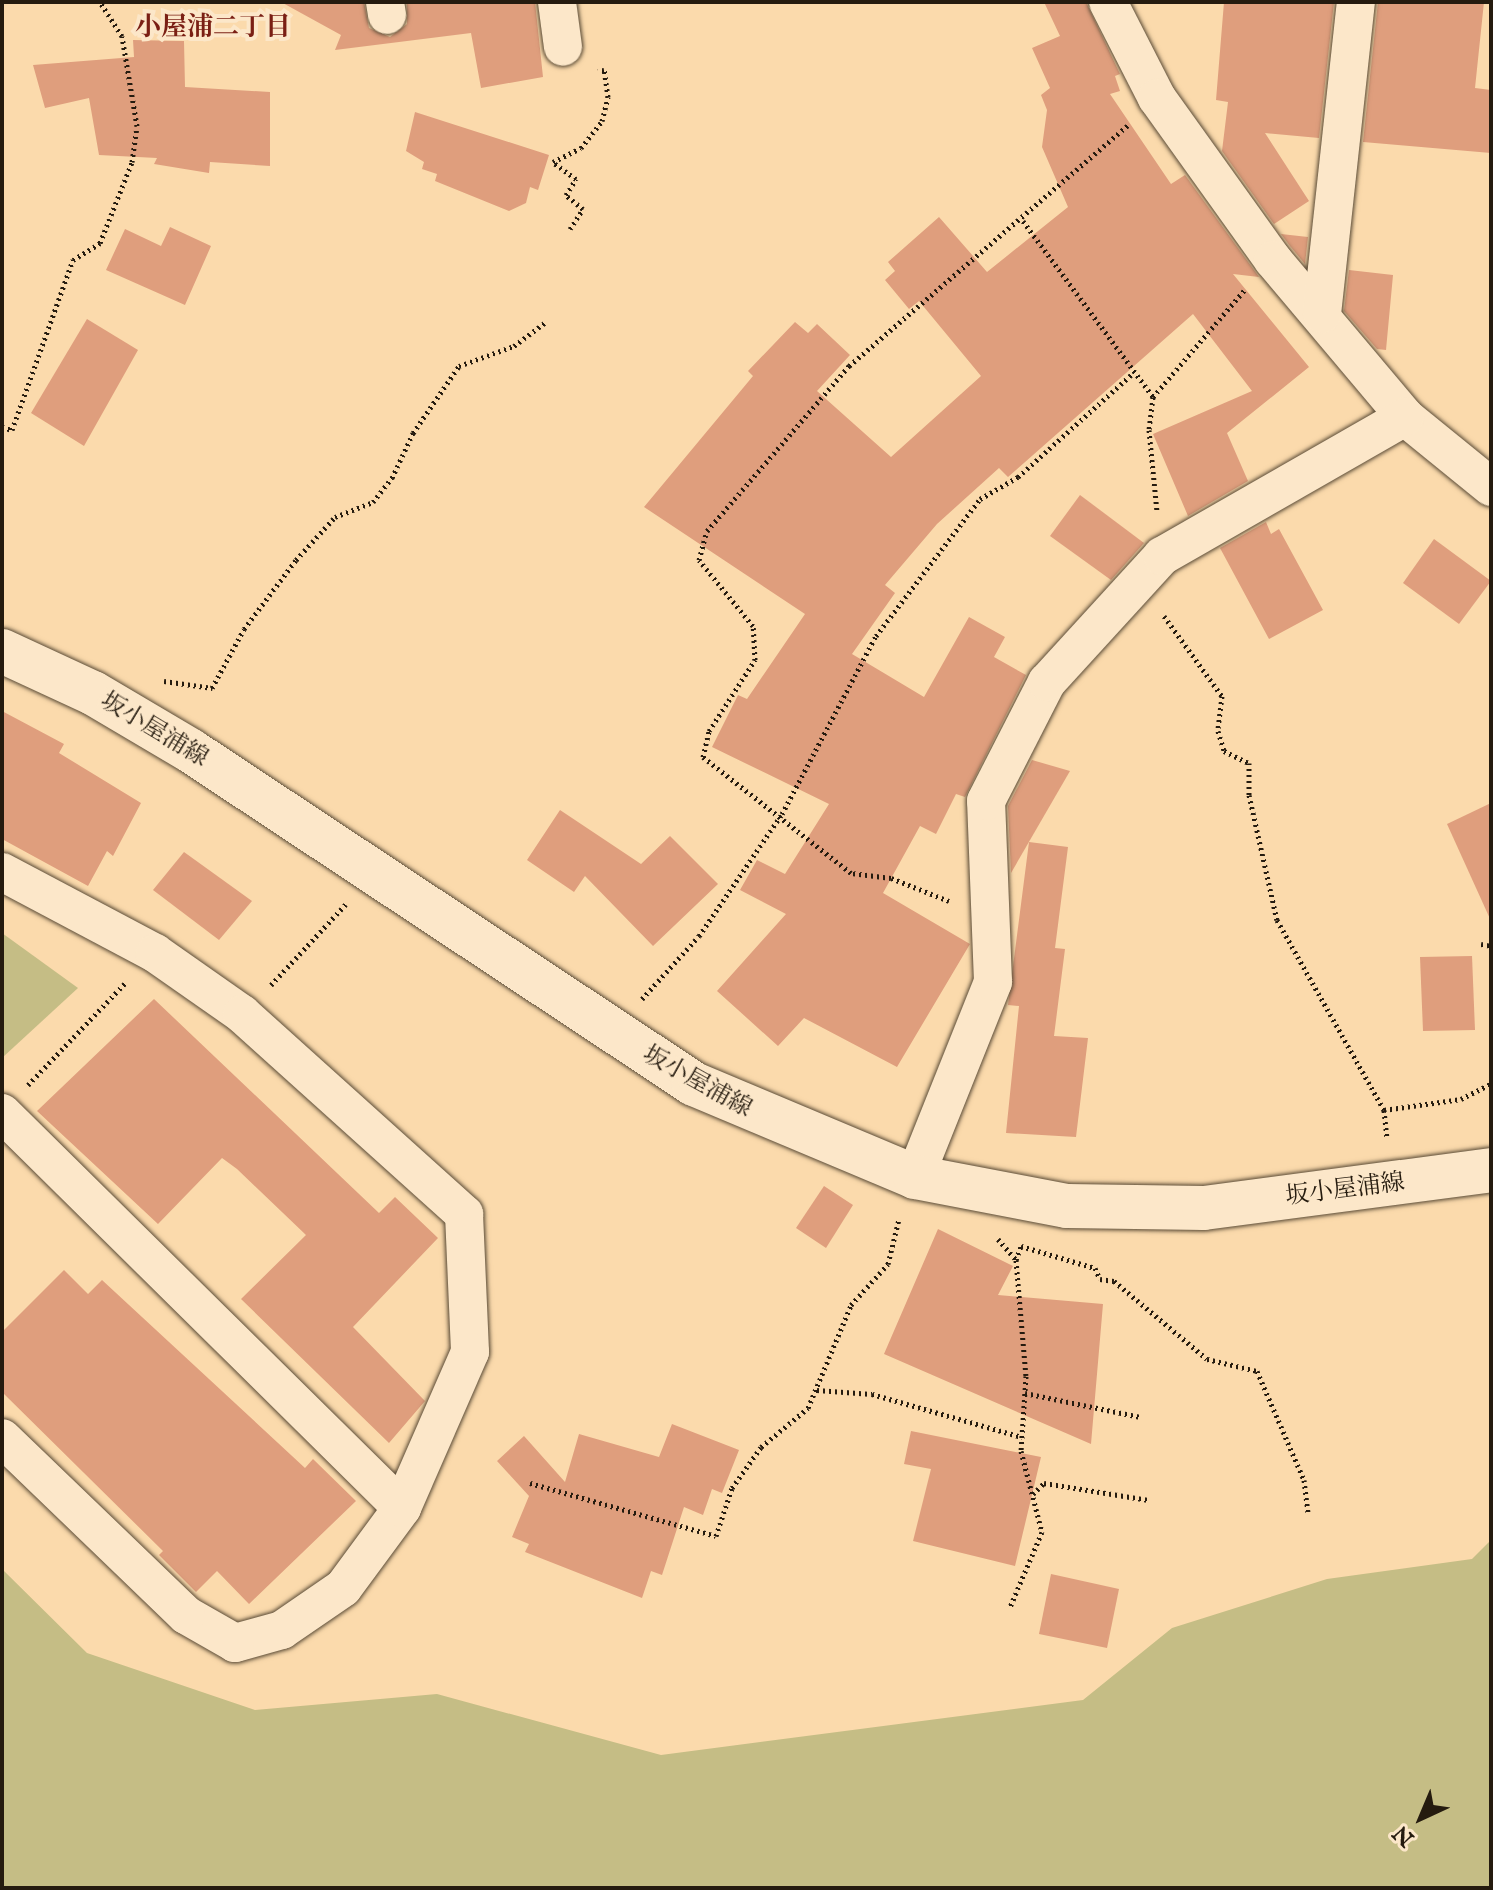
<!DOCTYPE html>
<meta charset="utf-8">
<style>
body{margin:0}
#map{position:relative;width:1493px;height:1890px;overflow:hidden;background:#fbdaac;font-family:"IM FELL English","Noto Serif JP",serif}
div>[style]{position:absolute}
.green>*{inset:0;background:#c5bd85}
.building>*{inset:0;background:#df9e7d}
.path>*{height:5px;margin-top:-2.5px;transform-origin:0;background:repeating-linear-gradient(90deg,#251b0f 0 2px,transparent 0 6px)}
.roads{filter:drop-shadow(0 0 2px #5a4b36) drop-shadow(0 0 2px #5a4b36)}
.street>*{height:38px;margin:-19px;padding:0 19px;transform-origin:19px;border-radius:19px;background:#fce7c9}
.secondary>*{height:44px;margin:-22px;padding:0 22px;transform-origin:22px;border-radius:22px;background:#fce7c9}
span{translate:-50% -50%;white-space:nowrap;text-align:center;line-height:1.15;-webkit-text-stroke:8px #fce7c9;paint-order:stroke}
.street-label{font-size:24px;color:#251b0f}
.neighbourhood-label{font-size:26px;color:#7a1f14;font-weight:700}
.frame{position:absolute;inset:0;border:4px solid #251b0f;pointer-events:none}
.north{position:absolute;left:1381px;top:1778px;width:80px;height:80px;-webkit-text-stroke:6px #fce7c9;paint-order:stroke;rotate:224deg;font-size:22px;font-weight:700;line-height:32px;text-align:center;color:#251b0f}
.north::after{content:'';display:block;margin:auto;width:28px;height:36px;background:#251b0f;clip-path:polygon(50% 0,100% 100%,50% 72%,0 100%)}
</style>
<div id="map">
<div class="green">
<div style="clip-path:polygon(2px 933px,78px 988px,2px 1058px)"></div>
<div style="clip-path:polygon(1491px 1540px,1491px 1888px,2px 1888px,2px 1569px,87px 1653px,255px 1710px,437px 1694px,661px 1755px,1083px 1700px,1172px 1628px,1327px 1579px,1472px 1559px)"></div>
</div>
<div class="building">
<div style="clip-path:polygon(281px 2px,364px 2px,369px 28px,390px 37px,407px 24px,407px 2px,535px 2px,543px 77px,481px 88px,471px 33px,335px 50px,341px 35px)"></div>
<div style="clip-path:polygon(1044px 2px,1086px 2px,1120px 74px,1115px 76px,1120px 91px,1110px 94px,1171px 184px,1185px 175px,1259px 277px,1233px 274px,1309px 367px,1227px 433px,1248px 481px,1188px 516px,1153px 434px,1252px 391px,1193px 314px,1008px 477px,999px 468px,937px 524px,885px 585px,895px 593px,852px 654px,924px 697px,969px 617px,1005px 637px,994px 657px,1026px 675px,965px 797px,956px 794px,936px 834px,920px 826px,883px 893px,970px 944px,897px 1067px,804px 1018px,778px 1046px,717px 991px,786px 914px,740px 890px,757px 860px,785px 874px,829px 804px,712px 747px,738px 695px,747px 699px,805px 614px,644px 507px,753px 376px,748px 371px,795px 322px,808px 333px,817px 324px,850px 355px,817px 391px,891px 457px,981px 376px,919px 301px,909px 309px,885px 280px,895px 271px,888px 262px,939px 217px,987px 272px,1068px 207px,1042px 147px,1047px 110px,1041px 95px,1050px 88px,1032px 48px,1060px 36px)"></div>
<div style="clip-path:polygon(1224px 2px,1334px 2px,1319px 138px,1265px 133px,1309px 201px,1274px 224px,1222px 151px,1228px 102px,1216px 100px)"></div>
<div style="clip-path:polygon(1378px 2px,1484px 2px,1475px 88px,1491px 90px,1491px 153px,1363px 142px)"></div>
<div style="clip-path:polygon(133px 40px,184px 41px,185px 87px,270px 92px,270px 166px,210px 162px,209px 173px,154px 164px,157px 158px,99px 155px,89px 98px,45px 108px,33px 65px,134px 57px)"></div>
<div style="clip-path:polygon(415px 112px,549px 155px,538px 190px,530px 187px,526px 203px,509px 211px,435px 181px,437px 174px,422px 169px,424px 162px,406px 151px)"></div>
<div style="clip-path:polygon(170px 227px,211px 246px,185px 305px,106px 270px,125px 229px,161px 246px)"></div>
<div style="clip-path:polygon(1281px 234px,1308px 237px,1305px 264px,1290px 246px)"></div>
<div style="clip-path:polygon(1349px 270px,1393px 275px,1386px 350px,1377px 349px,1344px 311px)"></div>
<div style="clip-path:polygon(87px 319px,138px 350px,84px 446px,31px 413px)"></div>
<div style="clip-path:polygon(1080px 495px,1144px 543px,1111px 580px,1050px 536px)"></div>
<div style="clip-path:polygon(1266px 522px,1271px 534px,1279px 529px,1323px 610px,1269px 639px,1220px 548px)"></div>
<div style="clip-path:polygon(1434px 539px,1491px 581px,1459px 624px,1403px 583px)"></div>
<div style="clip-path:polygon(2px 711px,64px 744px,59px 753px,141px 803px,113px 856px,107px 851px,88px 886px,2px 839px)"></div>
<div style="clip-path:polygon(1032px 760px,1070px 771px,1011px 873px,1008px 806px)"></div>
<div style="clip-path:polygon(1491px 803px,1491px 921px,1447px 824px)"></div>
<div style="clip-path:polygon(560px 810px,641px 864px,670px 836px,718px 884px,653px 946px,585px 876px,574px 892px,527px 860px)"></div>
<div style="clip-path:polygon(1029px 842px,1068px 847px,1055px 948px,1065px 949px,1054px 1036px,1088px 1038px,1076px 1137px,1006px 1133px,1019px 1006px,1008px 1005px)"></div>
<div style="clip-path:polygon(184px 852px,252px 901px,219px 940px,153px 890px)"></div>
<div style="clip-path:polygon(1472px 956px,1475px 1030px,1423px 1031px,1420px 957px)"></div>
<div style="clip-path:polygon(154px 999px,379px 1213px,395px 1197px,438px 1238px,353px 1327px,425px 1401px,389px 1443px,241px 1299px,306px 1235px,237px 1169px,222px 1158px,158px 1224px,37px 1111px)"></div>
<div style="clip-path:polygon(824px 1186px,853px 1205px,826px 1248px,796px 1228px)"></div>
<div style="clip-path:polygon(938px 1229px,1013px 1266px,998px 1295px,1103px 1304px,1091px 1444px,884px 1354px)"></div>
<div style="clip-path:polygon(64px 1270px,88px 1294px,102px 1280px,305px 1468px,313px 1459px,356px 1501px,249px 1604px,217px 1571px,196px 1592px,159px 1555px,163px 1551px,2px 1392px,2px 1332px)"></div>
<div style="clip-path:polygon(672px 1424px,739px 1450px,722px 1493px,712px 1489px,703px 1515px,684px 1507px,662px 1575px,651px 1571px,642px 1598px,525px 1552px,529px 1544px,512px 1537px,529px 1496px,497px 1461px,524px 1436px,565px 1482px,579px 1434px,659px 1457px)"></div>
<div style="clip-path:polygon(911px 1431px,1041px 1457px,1015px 1566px,913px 1541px,931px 1469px,904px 1464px)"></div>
<div style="clip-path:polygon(1051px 1574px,1119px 1589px,1107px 1648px,1039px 1634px)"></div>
</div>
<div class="path">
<div style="left:1023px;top:221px;width:219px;rotate:53.5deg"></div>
<div style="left:1153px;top:397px;width:33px;rotate:97deg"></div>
<div style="left:1149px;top:430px;width:81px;rotate:84.4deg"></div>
<div style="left:570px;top:229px;width:24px;rotate:-57deg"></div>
<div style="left:583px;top:209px;width:22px;rotate:-141deg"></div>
<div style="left:566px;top:195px;width:19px;rotate:-58deg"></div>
<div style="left:576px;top:179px;width:29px;rotate:-144deg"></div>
<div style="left:553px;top:162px;width:31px;rotate:-27deg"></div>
<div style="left:581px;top:148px;width:34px;rotate:-52deg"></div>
<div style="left:602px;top:121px;width:25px;rotate:-76deg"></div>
<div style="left:608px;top:97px;width:27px;rotate:-98deg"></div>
<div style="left:604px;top:70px;width:6px;rotate:171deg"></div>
<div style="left:1153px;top:397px;width:143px;rotate:-49.5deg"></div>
<div style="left:2px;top:427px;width:10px;rotate:17deg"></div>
<div style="left:12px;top:430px;width:181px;rotate:-70.3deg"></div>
<div style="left:73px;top:260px;width:32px;rotate:-32deg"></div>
<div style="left:100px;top:243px;width:87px;rotate:-68.4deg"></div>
<div style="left:132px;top:162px;width:36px;rotate:-82deg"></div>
<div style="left:137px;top:126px;width:91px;rotate:-99.5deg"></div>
<div style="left:122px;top:36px;width:40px;rotate:-122.9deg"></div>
<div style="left:1164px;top:616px;width:99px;rotate:54.1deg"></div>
<div style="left:1222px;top:696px;width:35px;rotate:97deg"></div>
<div style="left:1218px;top:731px;width:21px;rotate:73deg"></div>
<div style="left:1224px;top:751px;width:28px;rotate:26deg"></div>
<div style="left:1249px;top:763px;width:32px;rotate:90deg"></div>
<div style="left:1249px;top:795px;width:128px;rotate:77.4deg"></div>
<div style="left:1277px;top:920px;width:218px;rotate:60.6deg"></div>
<div style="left:1384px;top:1110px;width:29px;rotate:84deg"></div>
<div style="left:164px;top:681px;width:49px;rotate:8.3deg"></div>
<div style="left:212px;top:688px;width:67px;rotate:-61.5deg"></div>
<div style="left:244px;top:629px;width:86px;rotate:-53deg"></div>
<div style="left:296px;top:560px;width:58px;rotate:-47.8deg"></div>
<div style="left:335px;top:517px;width:41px;rotate:-21.5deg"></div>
<div style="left:373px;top:502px;width:31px;rotate:-52deg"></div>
<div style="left:392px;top:478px;width:50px;rotate:-65deg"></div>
<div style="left:413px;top:433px;width:81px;rotate:-55.5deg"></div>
<div style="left:459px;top:366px;width:59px;rotate:-20deg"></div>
<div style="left:514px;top:346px;width:39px;rotate:-37deg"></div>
<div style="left:949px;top:901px;width:62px;rotate:-158.4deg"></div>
<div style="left:891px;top:878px;width:40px;rotate:-172.9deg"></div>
<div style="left:851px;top:873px;width:188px;rotate:-141.9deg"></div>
<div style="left:703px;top:757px;width:27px;rotate:-77deg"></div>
<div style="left:709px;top:731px;width:85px;rotate:-57.1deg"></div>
<div style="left:755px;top:660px;width:34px;rotate:-93deg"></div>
<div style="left:753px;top:626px;width:85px;rotate:-129.3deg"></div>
<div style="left:699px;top:560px;width:30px;rotate:-75deg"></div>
<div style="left:707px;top:531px;width:218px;rotate:-49.3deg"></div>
<div style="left:849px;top:366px;width:369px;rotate:-40.8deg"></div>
<div style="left:1481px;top:944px;width:10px;rotate:11deg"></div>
<div style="left:271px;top:985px;width:110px;rotate:-47.2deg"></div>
<div style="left:642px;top:999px;width:85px;rotate:-47.9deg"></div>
<div style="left:699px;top:936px;width:148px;rotate:-55.8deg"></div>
<div style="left:782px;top:814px;width:201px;rotate:-62.2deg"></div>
<div style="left:876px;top:636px;width:172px;rotate:-52.8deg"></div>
<div style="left:980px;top:499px;width:44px;rotate:-30.1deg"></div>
<div style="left:1018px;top:477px;width:155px;rotate:-42.1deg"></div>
<div style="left:28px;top:1085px;width:142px;rotate:-46.4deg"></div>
<div style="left:1384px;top:1110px;width:78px;rotate:-8.1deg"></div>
<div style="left:1461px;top:1099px;width:34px;rotate:-27deg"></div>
<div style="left:998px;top:1239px;width:28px;rotate:49deg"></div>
<div style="left:1016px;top:1260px;width:116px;rotate:85.1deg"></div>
<div style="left:1026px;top:1376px;width:75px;rotate:93.8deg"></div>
<div style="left:1021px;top:1451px;width:84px;rotate:75.5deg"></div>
<div style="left:1042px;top:1532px;width:82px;rotate:113.1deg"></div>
<div style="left:1016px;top:1260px;width:15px;rotate:-70deg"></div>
<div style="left:1021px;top:1246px;width:77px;rotate:16.6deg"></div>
<div style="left:1095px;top:1268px;width:12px;rotate:66deg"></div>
<div style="left:1100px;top:1279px;width:14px;rotate:8deg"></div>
<div style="left:1114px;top:1281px;width:121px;rotate:40deg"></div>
<div style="left:1207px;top:1359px;width:51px;rotate:13.5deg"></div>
<div style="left:1257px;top:1371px;width:119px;rotate:66.7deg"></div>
<div style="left:1304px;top:1480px;width:33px;rotate:83deg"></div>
<div style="left:817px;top:1390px;width:55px;rotate:4.2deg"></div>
<div style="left:872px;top:1394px;width:156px;rotate:16deg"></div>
<div style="left:1025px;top:1393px;width:118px;rotate:11.7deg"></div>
<div style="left:530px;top:1483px;width:193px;rotate:15.9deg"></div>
<div style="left:716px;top:1536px;width:51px;rotate:-71.6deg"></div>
<div style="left:732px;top:1488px;width:50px;rotate:-54.7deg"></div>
<div style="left:761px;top:1447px;width:61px;rotate:-39.7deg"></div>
<div style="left:808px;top:1408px;width:112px;rotate:-67.3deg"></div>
<div style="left:851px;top:1305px;width:55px;rotate:-47.9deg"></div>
<div style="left:888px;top:1264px;width:46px;rotate:-76.3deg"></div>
<div style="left:1033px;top:1494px;width:16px;rotate:-45deg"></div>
<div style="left:1044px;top:1483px;width:106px;rotate:9.2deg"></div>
</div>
<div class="roads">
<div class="street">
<div style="left:385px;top:2px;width:13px;rotate:81deg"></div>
<div style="left:557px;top:2px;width:45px;rotate:82.4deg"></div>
<div style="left:1108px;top:2px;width:108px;rotate:63deg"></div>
<div style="left:1157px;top:98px;width:199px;rotate:54.4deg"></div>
<div style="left:1273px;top:260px;width:205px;rotate:49.9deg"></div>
<div style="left:1405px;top:417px;width:111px;rotate:39.1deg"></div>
<div style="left:1322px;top:314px;width:314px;rotate:-83.8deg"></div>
<div style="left:2px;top:872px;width:173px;rotate:27.9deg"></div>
<div style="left:155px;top:953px;width:106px;rotate:35deg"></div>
<div style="left:242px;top:1014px;width:299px;rotate:42deg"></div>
<div style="left:464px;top:1214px;width:138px;rotate:87.5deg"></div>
<div style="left:470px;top:1352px;width:170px;rotate:113.6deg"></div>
<div style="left:402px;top:1508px;width:99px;rotate:126.4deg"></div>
<div style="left:343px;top:1588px;width:74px;rotate:145.5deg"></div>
<div style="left:282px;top:1630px;width:49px;rotate:164.5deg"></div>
<div style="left:235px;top:1643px;width:56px;rotate:-150.3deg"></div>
<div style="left:186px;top:1615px;width:255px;rotate:-136.1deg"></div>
<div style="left:2px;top:1113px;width:562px;rotate:44.64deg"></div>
<div style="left:915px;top:1177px;width:210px;rotate:-68.2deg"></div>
<div style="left:993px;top:982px;width:181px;rotate:-92.2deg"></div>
<div style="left:986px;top:801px;width:134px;rotate:-62.9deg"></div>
<div style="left:1047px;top:682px;width:171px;rotate:-47.6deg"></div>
<div style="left:1162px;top:556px;width:280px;rotate:-29.8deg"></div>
</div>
<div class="secondary">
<div style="left:2px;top:651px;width:100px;rotate:24.8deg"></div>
<div style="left:93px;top:693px;width:114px;rotate:30.6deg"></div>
<div style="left:191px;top:751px;width:603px;rotate:33.51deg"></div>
<div style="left:694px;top:1084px;width:240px;rotate:22.8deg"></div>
<div style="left:915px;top:1177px;width:155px;rotate:10.8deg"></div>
<div style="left:1067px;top:1206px;width:137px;rotate:0.8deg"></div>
<div style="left:1204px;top:1208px;width:290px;rotate:-7.5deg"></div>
</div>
</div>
<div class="street-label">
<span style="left:154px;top:730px;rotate:31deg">坂小屋浦線</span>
<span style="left:697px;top:1082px;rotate:29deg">坂小屋浦線</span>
<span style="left:1345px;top:1190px;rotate:-7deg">坂小屋浦線</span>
</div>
<div class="neighbourhood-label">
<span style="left:213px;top:28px">小屋浦二丁目</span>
</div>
<div class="frame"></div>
<div class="north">N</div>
</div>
